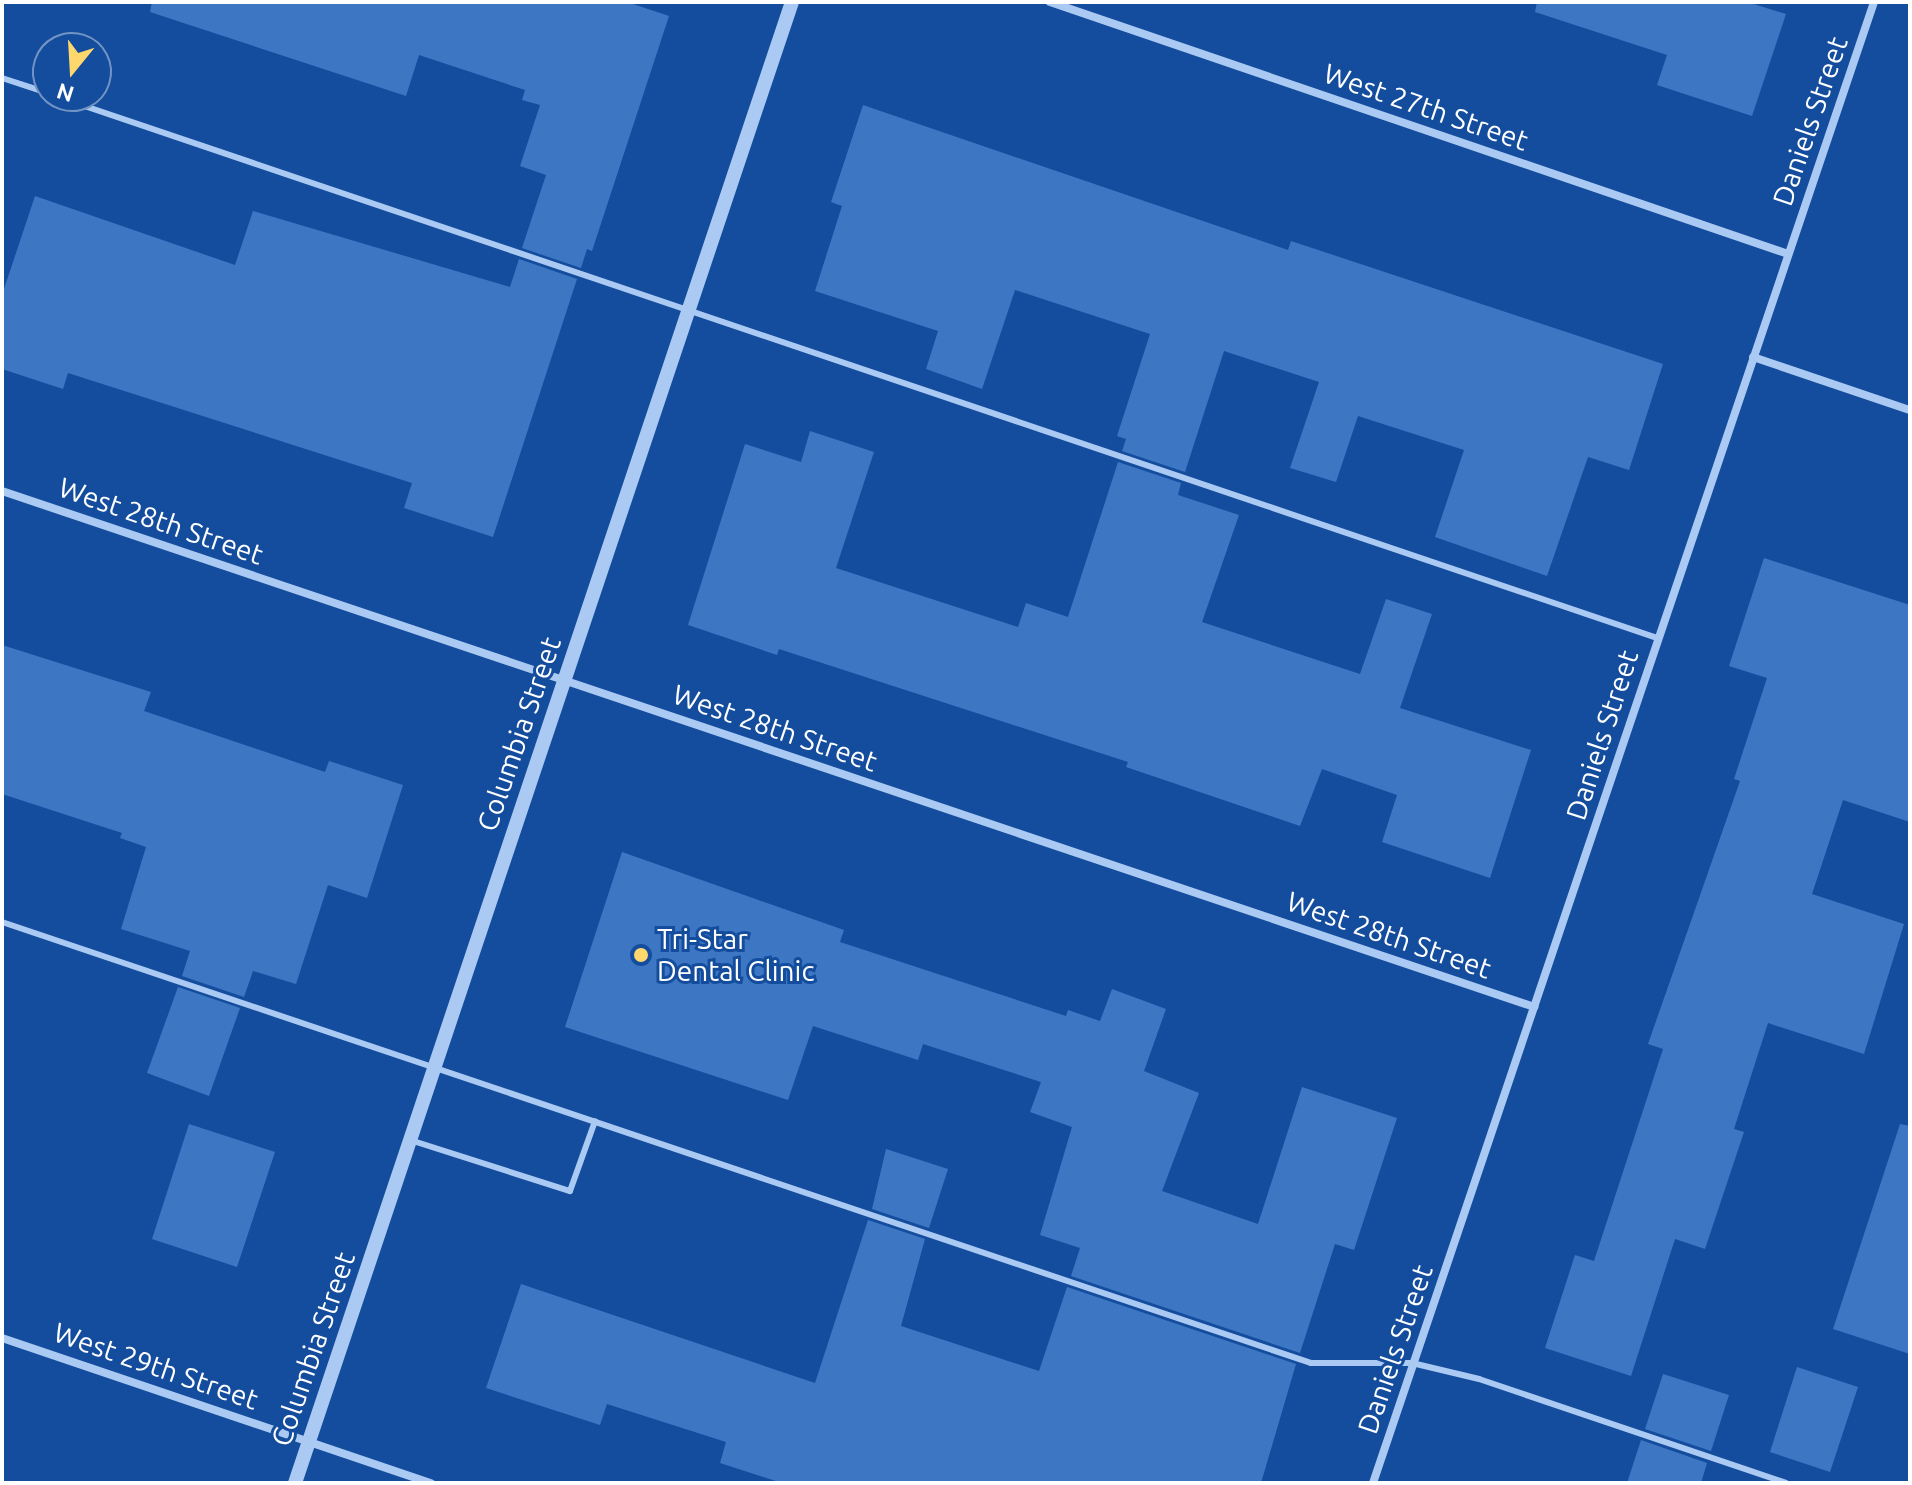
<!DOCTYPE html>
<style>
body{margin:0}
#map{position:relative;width:1912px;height:1485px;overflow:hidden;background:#144d9d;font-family:Ubuntu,sans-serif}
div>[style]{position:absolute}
.building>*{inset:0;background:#3d77c4}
.service>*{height:6px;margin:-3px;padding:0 3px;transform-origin:3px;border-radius:3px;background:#abcaf3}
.minor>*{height:8px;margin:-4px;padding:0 4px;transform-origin:4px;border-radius:4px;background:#abcaf3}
.tertiary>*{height:14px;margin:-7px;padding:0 7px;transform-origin:7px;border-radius:7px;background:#abcaf3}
.dots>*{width:22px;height:22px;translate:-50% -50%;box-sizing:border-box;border:4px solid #144d9d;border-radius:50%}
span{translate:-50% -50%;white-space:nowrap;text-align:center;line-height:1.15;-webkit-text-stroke:6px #144d9d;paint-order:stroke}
.street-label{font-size:28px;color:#fff}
.poi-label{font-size:28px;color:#fff}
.left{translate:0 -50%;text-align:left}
.frame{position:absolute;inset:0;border:4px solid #fff;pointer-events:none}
.north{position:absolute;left:32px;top:32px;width:80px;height:80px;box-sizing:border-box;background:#144d9d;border:2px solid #7294c4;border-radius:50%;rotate:198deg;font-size:22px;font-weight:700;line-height:32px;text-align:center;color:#fff}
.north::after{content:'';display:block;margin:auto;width:28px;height:36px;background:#ffd86d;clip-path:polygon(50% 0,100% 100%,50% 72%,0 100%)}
</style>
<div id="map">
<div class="building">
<div style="clip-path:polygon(152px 2px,627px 2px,669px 16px,592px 251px,587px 249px,581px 268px,522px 248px,546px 175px,520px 166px,540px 105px,522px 100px,525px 90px,419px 55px,406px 96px,150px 12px)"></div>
<div style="clip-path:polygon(1537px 2px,1747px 2px,1786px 14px,1752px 116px,1657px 85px,1667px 55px,1535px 12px)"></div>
<div style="clip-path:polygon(863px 105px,1288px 250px,1291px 241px,1663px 364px,1629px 470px,1588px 457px,1547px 576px,1435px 537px,1464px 450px,1358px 416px,1336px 482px,1290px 468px,1319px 382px,1224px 351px,1185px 472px,1122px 451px,1126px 439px,1117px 436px,1150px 334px,1015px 290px,982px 389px,926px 369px,938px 331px,815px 291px,842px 206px,831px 202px)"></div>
<div style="clip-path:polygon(35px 196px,235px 265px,253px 211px,510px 287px,519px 259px,577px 279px,493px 537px,404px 508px,412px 483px,68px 373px,63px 389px,2px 369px,2px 295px)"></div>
<div style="clip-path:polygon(810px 431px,874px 452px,836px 568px,1018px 627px,1026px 603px,1068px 617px,1118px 462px,1181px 483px,1178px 495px,1239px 515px,1202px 622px,1360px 674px,1386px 599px,1432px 614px,1400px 708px,1531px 750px,1490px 878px,1382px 842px,1397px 795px,1322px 769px,1300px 826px,1126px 767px,1128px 762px,779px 649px,777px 655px,688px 625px,745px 444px,801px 462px)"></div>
<div style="clip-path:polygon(1764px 558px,1910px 605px,1910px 822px,1843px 800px,1812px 894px,1904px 924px,1864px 1054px,1768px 1023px,1734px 1129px,1744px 1132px,1705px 1249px,1675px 1239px,1631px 1376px,1545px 1348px,1575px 1255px,1594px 1261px,1663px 1049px,1648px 1044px,1740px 781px,1734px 779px,1767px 678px,1729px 666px)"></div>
<div style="clip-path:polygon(2px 645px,151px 692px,144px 711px,325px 772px,329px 761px,403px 785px,367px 898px,328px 885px,296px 984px,253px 971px,244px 997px,182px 976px,190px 951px,121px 929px,146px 847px,120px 838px,122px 833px,2px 794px)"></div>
<div style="clip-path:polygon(622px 852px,844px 930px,840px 942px,1066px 1016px,1068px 1010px,1100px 1021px,1112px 989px,1166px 1009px,1144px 1071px,1199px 1093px,1162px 1191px,1258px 1224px,1302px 1087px,1397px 1118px,1354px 1250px,1335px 1244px,1300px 1353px,1071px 1276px,1080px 1248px,1040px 1235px,1072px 1127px,1030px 1112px,1041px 1082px,923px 1044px,918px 1060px,813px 1026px,788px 1100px,565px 1027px)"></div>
<div style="clip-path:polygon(178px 987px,240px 1008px,209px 1096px,147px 1073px)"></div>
<div style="clip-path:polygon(189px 1124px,275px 1152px,237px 1267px,152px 1239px)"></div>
<div style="clip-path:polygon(1900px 1124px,1910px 1126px,1910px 1354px,1833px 1329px)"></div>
<div style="clip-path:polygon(886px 1149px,948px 1169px,929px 1228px,872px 1209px)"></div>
<div style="clip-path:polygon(868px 1220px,925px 1239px,901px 1326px,1039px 1371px,1067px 1287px,1296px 1364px,1261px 1483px,782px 1483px,720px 1463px,726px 1442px,607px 1404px,600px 1425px,486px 1388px,521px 1284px,815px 1383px)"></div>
<div style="clip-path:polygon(1797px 1367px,1858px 1387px,1830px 1472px,1770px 1452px)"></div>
<div style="clip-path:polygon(1663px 1374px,1729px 1395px,1711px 1451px,1645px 1429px)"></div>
<div style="clip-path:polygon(1641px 1440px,1707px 1463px,1701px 1483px,1627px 1483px)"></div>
</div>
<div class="service">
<div style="left:2px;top:78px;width:48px;rotate:18.1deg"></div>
<div style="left:55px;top:96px;width:1691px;rotate:18.69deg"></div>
<div style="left:2px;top:922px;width:1381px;rotate:18.62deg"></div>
<div style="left:1311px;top:1363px;width:101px"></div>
<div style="left:1412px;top:1363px;width:69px;rotate:13.4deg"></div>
<div style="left:1479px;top:1379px;width:324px;rotate:18.7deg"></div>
<div style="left:410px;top:1140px;width:168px;rotate:17.7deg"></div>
<div style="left:570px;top:1191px;width:74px;rotate:-70.3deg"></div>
</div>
<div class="minor">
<div style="left:1050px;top:2px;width:780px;rotate:18.85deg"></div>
<div style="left:1753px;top:357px;width:166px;rotate:18.7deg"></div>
<div style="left:2px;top:491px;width:1617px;rotate:18.61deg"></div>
<div style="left:2px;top:1338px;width:453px;rotate:18.7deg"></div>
<div style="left:1373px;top:1483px;width:1563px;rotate:-71.31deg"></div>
</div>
<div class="tertiary">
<div style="left:295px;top:1483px;width:1562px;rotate:-71.45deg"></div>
</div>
<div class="dots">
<div style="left:641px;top:955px;background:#ffd86d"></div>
</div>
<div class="street-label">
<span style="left:1426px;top:107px;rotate:19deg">West 27th Street</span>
<span style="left:1810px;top:121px;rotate:-71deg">Daniels Street</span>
<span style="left:161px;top:521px;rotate:19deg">West 28th Street</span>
<span style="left:775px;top:728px;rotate:19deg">West 28th Street</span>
<span style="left:519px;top:734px;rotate:-71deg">Columbia Street</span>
<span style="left:1602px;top:735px;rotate:-72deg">Daniels Street</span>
<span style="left:1389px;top:935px;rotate:19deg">West 28th Street</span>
<span style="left:313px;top:1349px;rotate:-71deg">Columbia Street</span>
<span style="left:1395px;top:1349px;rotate:-71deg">Daniels Street</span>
<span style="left:156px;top:1366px;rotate:19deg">West 29th Street</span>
</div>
<div class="poi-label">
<span class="left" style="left:657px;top:955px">Tri-Star<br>Dental Clinic</span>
</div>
<div class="frame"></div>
<div class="north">N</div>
</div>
